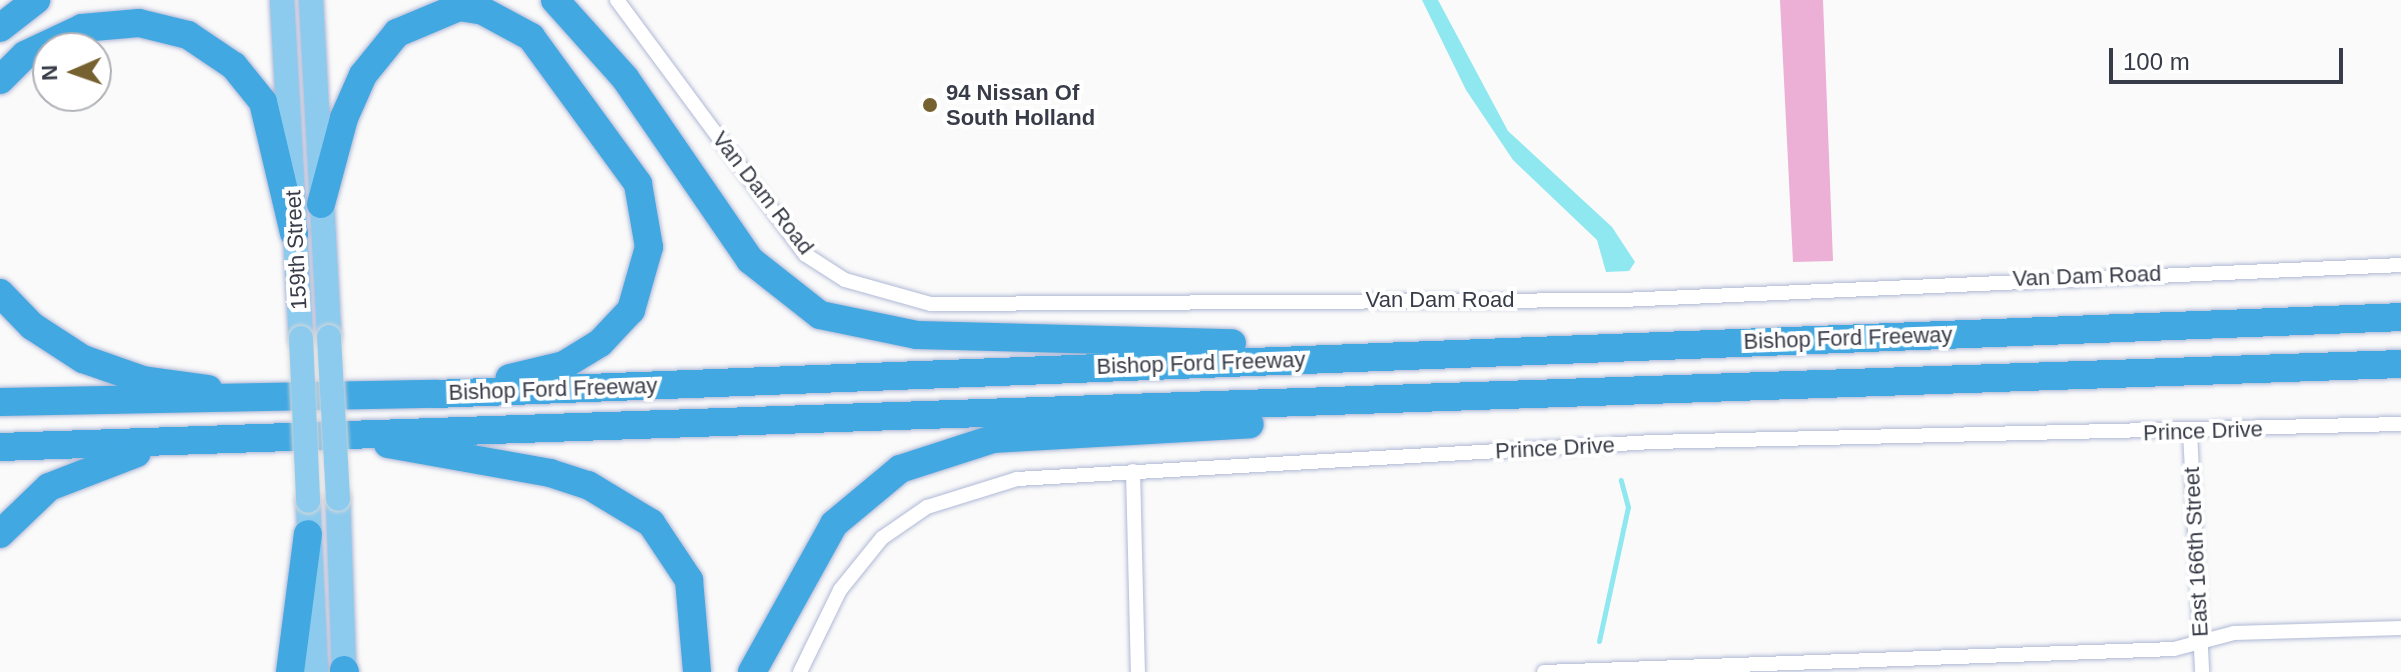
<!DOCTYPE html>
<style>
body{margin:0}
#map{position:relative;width:2401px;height:672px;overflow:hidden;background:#fafafa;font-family:Arial,sans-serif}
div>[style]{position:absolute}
.forest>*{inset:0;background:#ecafd5}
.water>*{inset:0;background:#8fe7ef}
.stream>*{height:5px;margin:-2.5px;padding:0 2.5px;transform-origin:2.5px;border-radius:2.5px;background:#8fe7ef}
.roads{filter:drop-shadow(0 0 2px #b0b9d6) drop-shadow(0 0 2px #b0b9d6)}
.minor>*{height:14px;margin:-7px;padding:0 7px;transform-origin:7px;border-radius:7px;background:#fff}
.primary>*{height:24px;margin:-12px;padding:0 12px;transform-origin:12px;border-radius:12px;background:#8dcbee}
.motorway>*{height:28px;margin:-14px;padding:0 14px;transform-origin:14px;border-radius:14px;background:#41a8e2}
.bridges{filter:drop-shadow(0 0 2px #d7d8da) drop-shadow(0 0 2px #d7d8da)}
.primary-bridge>*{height:24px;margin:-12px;padding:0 12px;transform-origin:12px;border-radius:12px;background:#8dcbee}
.dots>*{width:22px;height:22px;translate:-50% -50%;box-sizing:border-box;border:4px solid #fff;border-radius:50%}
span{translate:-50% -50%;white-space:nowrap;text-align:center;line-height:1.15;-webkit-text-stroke:8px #fff;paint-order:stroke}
.poi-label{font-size:22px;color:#383c48;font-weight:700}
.left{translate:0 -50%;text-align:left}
.street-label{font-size:22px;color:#383c48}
.north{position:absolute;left:32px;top:32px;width:80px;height:80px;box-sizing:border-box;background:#fff;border:2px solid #afb1b6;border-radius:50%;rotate:268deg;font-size:22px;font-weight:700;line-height:32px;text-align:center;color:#383c48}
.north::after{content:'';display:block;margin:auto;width:28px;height:36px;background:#766130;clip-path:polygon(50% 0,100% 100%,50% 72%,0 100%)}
.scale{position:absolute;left:2109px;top:48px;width:234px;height:36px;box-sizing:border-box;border:4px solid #383c48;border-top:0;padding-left:10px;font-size:24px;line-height:28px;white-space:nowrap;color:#383c48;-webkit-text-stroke:6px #fff;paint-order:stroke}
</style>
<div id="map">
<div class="forest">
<div style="clip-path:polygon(1780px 0,1823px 0,1833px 261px,1793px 262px)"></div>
</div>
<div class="water">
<div style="clip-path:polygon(1422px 0,1438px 0,1508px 131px,1612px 227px,1635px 262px,1629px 271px,1606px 272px,1597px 240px,1513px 160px,1466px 90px)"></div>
</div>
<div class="stream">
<div style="left:1599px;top:641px;width:137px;rotate:-77.8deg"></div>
<div style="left:1628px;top:507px;width:28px;rotate:-105deg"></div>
</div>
<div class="roads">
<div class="minor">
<div style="left:617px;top:0;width:317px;rotate:53.5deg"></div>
<div style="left:806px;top:255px;width:46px;rotate:32.7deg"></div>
<div style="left:845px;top:280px;width:89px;rotate:15.6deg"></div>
<div style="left:931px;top:304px;width:691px;rotate:-0.33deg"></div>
<div style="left:1622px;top:300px;width:780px;rotate:-2.57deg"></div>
<div style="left:2190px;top:432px;width:240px;rotate:87.1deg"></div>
<div style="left:1133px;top:471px;width:201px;rotate:88.6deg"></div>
<div style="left:800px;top:672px;width:91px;rotate:-64deg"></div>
<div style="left:840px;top:590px;width:67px;rotate:-51.1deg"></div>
<div style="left:882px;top:538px;width:55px;rotate:-34.6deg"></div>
<div style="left:927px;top:507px;width:94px;rotate:-17.3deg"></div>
<div style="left:1017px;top:479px;width:637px;rotate:-3.33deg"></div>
<div style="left:1653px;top:442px;width:748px;rotate:-1.38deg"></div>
<div style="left:1544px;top:672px;width:630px;rotate:-2.09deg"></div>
<div style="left:2174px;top:649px;width:62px;rotate:-14.9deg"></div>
<div style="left:2234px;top:633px;width:167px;rotate:-1.7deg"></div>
</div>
<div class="primary">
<div style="left:282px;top:0;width:339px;rotate:86.8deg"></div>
<div style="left:311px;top:0;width:337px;rotate:86.9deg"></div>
<div style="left:338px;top:499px;width:173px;rotate:88deg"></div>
<div style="left:308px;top:501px;width:171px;rotate:87.3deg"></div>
</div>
<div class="motorway">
<div style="left:555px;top:0;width:105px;rotate:48.1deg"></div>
<div style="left:625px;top:78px;width:221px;rotate:55.5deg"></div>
<div style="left:750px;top:260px;width:89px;rotate:38.2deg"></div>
<div style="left:820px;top:315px;width:99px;rotate:11.7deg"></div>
<div style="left:917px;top:335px;width:315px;rotate:1.5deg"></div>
<div style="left:0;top:28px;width:46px;rotate:-37.9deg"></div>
<div style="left:0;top:80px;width:35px;rotate:-45deg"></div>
<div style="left:25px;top:55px;width:63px;rotate:-25.3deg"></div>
<div style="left:82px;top:28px;width:57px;rotate:-5deg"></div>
<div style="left:139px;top:23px;width:50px;rotate:13.8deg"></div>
<div style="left:188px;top:35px;width:55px;rotate:34deg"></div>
<div style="left:234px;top:66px;width:46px;rotate:51.1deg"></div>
<div style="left:263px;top:102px;width:135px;rotate:76.7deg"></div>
<div style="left:321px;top:204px;width:89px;rotate:-75deg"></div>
<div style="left:344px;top:118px;width:47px;rotate:-66.2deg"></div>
<div style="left:363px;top:75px;width:54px;rotate:-51deg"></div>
<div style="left:397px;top:33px;width:67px;rotate:-22.8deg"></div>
<div style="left:459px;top:7px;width:24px;rotate:9deg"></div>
<div style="left:483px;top:11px;width:55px;rotate:28.4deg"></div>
<div style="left:531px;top:37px;width:182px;rotate:53.9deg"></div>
<div style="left:638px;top:184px;width:64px;rotate:80.1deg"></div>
<div style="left:649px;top:247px;width:66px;rotate:105.9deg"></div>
<div style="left:631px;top:310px;width:45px;rotate:133.2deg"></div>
<div style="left:600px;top:343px;width:42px;rotate:148.6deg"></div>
<div style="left:564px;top:365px;width:56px;rotate:166.5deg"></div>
<div style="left:0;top:293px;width:46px;rotate:45.9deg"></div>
<div style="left:32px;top:326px;width:61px;rotate:32.9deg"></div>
<div style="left:83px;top:359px;width:64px;rotate:19.3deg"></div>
<div style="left:143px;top:380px;width:66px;rotate:7.9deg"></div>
<div style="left:0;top:402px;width:435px;rotate:-1.1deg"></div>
<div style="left:435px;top:394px;width:1968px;rotate:-2.24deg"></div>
<div style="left:388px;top:444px;width:165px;rotate:10.1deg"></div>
<div style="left:550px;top:473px;width:40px;rotate:18deg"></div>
<div style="left:588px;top:485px;width:74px;rotate:31.1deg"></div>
<div style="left:651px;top:523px;width:69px;rotate:56.3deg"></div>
<div style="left:689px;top:580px;width:92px;rotate:85deg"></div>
<div style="left:0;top:447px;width:2402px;rotate:-1.98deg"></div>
<div style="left:0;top:534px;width:68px;rotate:-43.8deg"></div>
<div style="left:49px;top:487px;width:94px;rotate:-21.1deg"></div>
<div style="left:344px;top:670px;width:2px;rotate:63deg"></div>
<div style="left:290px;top:672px;width:139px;rotate:-82.6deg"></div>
<div style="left:752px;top:672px;width:169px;rotate:-61deg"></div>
<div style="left:834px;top:524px;width:86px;rotate:-39.8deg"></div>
<div style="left:900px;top:469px;width:98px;rotate:-17.9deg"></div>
<div style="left:993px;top:439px;width:257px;rotate:-3.3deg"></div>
</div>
</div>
<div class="bridges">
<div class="primary-bridge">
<div style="left:329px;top:337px;width:162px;rotate:86.8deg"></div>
<div style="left:301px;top:338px;width:163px;rotate:87.5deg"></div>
</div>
</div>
<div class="dots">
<div style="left:930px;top:105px;background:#766130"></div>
</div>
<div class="poi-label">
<span class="left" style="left:946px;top:105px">94 Nissan Of<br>South Holland</span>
</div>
<div class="street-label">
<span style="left:763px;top:193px;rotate:52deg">Van Dam Road</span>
<span style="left:296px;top:250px;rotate:-93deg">159th Street</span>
<span style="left:2087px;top:276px;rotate:-2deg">Van Dam Road</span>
<span style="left:1440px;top:300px">Van Dam Road</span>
<span style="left:1848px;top:338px;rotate:-2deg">Bishop Ford Freeway</span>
<span style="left:1201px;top:363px;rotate:-2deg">Bishop Ford Freeway</span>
<span style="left:553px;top:389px;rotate:-2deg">Bishop Ford Freeway</span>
<span style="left:2203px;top:431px;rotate:-2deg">Prince Drive</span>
<span style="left:1555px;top:448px;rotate:-3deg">Prince Drive</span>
<span style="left:2196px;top:552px;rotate:-93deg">East 166th Street</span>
</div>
<div class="north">N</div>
<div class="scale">100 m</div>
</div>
